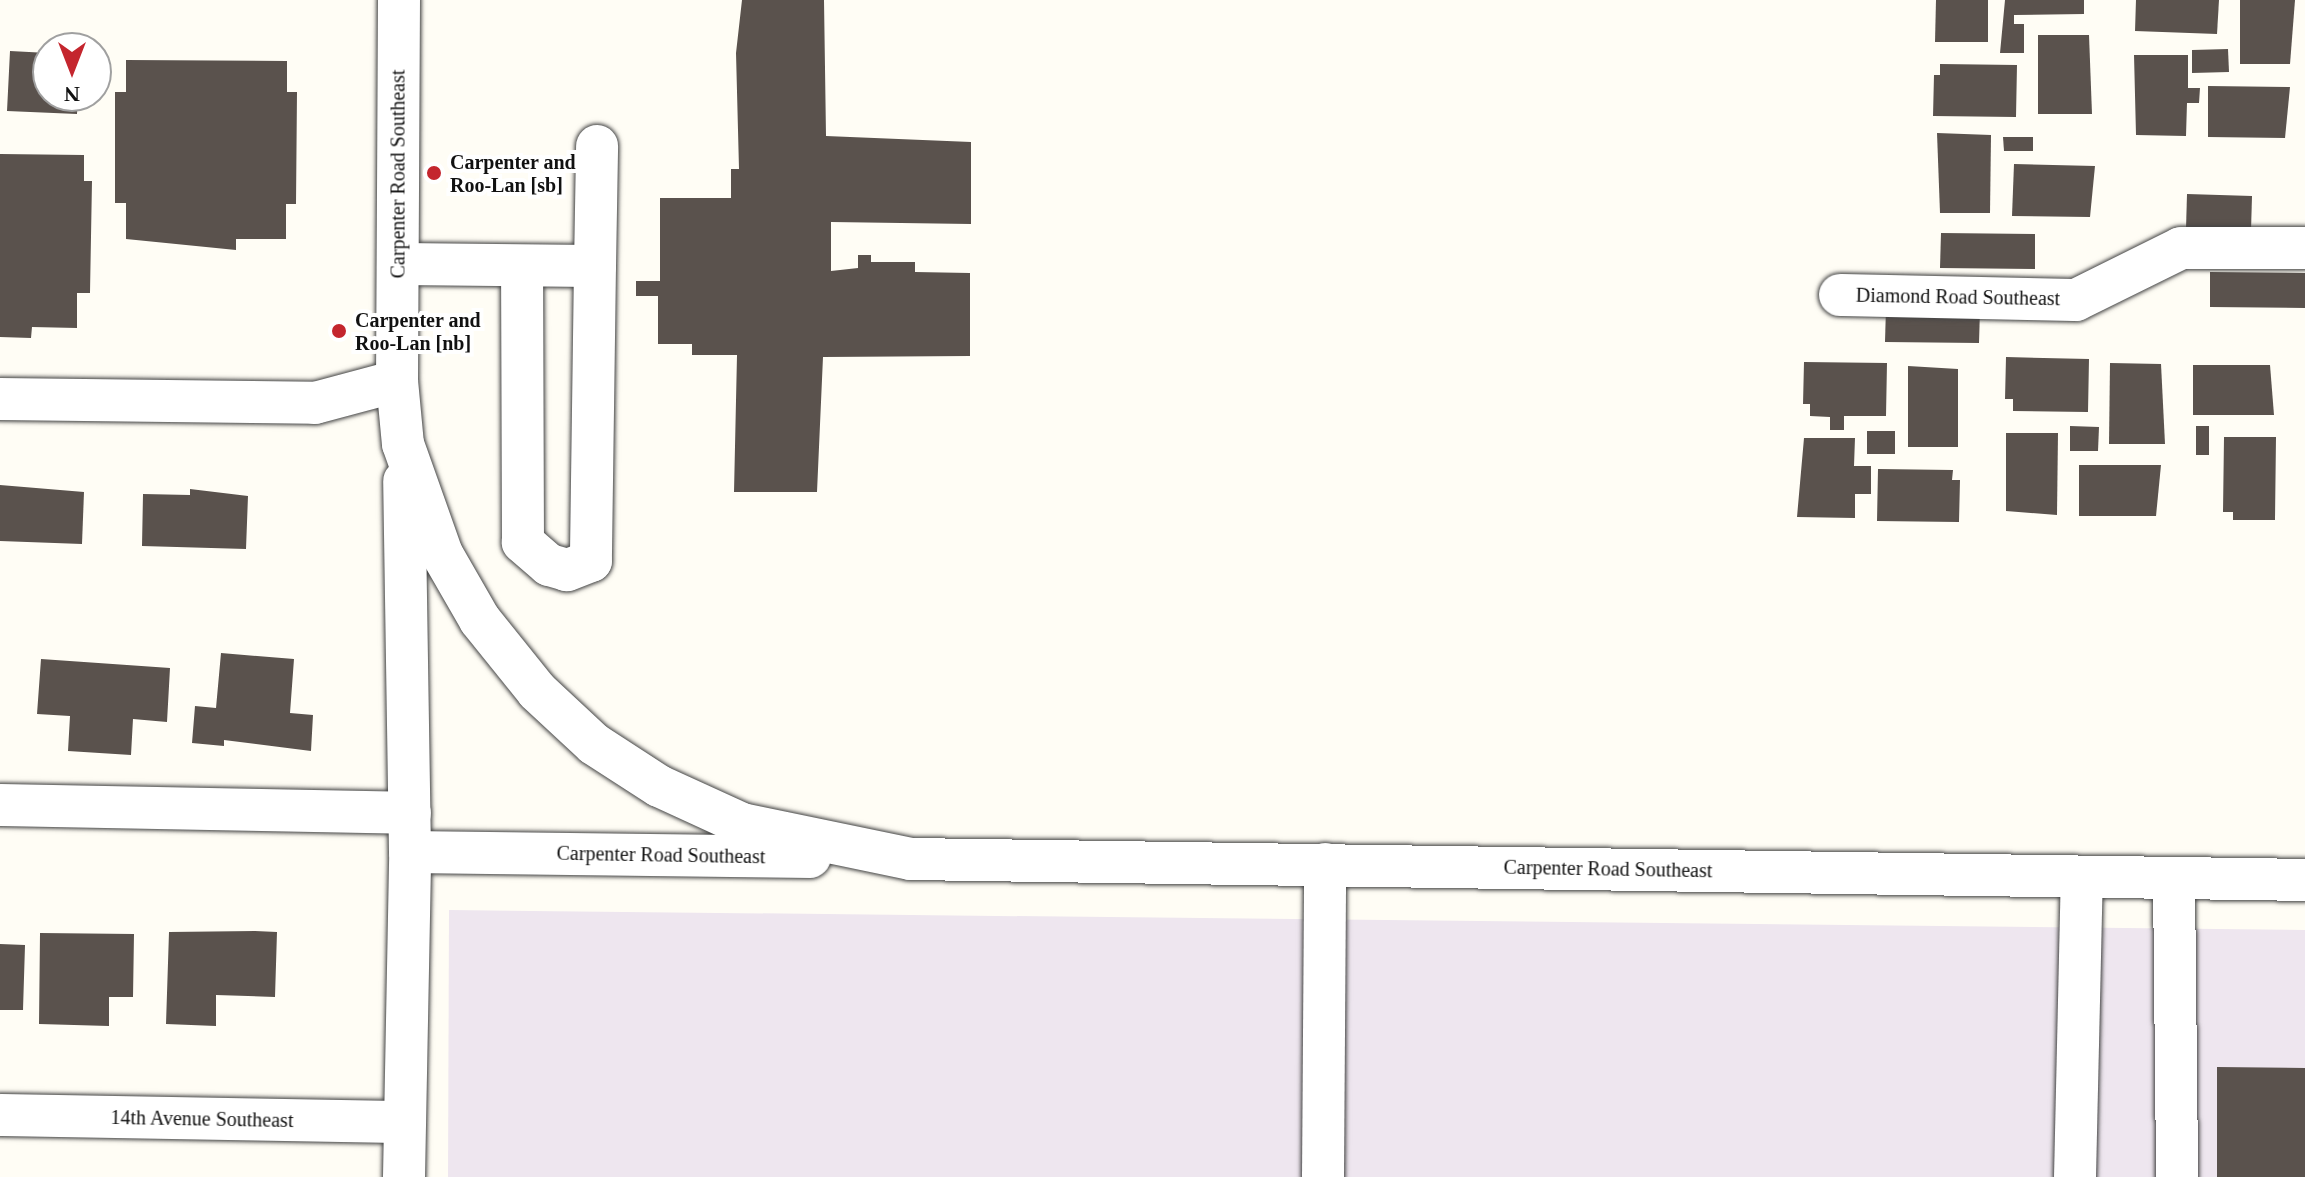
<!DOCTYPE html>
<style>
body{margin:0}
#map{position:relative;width:2305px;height:1177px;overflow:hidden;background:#fffdf5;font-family:"Times New Roman",serif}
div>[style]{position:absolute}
.industrial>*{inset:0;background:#eee6ef}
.building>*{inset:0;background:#5a524d}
.roads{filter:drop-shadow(0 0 2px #444) drop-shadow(0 0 2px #444)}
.minor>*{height:42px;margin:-21px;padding:0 21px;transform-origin:21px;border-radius:21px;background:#fff}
.dots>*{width:22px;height:22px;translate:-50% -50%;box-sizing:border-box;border:4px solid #fff;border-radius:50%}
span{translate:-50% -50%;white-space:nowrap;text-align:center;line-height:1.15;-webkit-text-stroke:8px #fff;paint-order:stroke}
.poi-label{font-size:20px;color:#111;font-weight:700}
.left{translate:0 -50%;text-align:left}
.street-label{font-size:20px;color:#111}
.north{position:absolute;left:32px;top:32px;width:80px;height:80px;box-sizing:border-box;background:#fff;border:2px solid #a0a0a0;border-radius:50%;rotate:180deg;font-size:22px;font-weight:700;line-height:32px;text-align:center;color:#111}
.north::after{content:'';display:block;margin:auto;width:28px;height:36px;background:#c4262e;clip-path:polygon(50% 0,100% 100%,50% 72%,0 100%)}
</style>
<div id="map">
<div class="industrial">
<div style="clip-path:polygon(449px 910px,2305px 930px,2305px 1177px,448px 1177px)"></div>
</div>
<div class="building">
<div style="clip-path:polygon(742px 0,824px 0,826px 136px,971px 142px,971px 224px,831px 222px,831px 271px,858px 268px,858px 255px,871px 255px,871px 262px,915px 262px,915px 272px,970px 273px,970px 356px,823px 357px,817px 492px,734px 492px,737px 355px,692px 355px,692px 344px,658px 344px,658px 296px,636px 296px,636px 281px,660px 281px,660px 198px,731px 198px,731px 169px,739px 169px,736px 53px)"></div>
<div style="clip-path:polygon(1936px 0,1988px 0,1988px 42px,1935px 42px)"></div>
<div style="clip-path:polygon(2005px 0,2084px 0,2084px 14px,2014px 15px,2014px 24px,2024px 24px,2024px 53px,2000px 53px)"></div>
<div style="clip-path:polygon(2136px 0,2219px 0,2217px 34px,2135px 31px)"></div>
<div style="clip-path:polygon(2240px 0,2295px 0,2290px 64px,2240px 64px)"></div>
<div style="clip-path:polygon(2038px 35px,2089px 35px,2092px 114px,2038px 114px)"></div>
<div style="clip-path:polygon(2228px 49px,2229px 72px,2192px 73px,2192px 50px)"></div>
<div style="clip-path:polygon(10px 51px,48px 53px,48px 96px,78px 96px,77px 114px,7px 111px)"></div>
<div style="clip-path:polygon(2134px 55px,2188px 55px,2188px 88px,2200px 88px,2199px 103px,2187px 103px,2186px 136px,2136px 135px)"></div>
<div style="clip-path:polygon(126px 60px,287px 61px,287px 92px,297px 92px,296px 204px,286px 204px,286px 239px,236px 239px,236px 250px,126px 239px,126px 203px,115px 203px,115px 92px,126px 92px)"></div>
<div style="clip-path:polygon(1940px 64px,2017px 65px,2016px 117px,1933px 116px,1934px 75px,1940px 75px)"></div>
<div style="clip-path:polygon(2208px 86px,2290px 87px,2285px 138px,2208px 137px)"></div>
<div style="clip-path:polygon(1937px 133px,1991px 135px,1990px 213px,1940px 213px)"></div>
<div style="clip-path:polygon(2003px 137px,2033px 137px,2033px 151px,2004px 151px)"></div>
<div style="clip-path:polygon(0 154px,84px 155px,84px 181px,92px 181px,90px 293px,77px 293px,77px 328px,32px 327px,31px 338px,0 337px)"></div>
<div style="clip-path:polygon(2014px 164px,2095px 166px,2090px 217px,2012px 216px)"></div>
<div style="clip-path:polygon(2187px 194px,2252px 196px,2251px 231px,2186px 229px)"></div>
<div style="clip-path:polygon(1941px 233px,2035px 234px,2035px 269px,1940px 268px)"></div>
<div style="clip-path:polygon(2210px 272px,2305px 273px,2305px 308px,2210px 307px)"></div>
<div style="clip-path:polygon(1886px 307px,1980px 309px,1979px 343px,1885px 342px)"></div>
<div style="clip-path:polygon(2006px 357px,2089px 359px,2088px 412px,2013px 411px,2013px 399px,2005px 399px)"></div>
<div style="clip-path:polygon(1804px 362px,1887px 363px,1886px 416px,1844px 416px,1844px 430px,1830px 430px,1830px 417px,1810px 416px,1810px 404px,1803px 404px)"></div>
<div style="clip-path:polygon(2110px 363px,2161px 364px,2165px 444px,2109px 444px)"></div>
<div style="clip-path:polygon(2193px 365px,2270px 365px,2274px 415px,2193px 415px)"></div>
<div style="clip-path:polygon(1908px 366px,1958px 369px,1958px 447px,1908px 447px)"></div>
<div style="clip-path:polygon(2070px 426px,2099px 427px,2098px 451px,2070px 451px)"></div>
<div style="clip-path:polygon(2196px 426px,2209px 426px,2209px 455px,2196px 455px)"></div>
<div style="clip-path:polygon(1867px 431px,1895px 431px,1895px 454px,1867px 454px)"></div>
<div style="clip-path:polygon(2006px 433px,2058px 433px,2057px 515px,2006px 511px)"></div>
<div style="clip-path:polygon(2224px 437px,2276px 437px,2275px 520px,2233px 520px,2233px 512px,2223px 512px)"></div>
<div style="clip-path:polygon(1804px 438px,1855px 438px,1854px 466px,1871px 466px,1871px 494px,1855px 494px,1855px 518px,1797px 517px)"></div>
<div style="clip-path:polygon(2079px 465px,2161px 465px,2156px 516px,2079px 516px)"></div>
<div style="clip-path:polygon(1878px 469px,1953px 470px,1952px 480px,1960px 480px,1959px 522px,1877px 521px)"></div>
<div style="clip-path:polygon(0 485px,84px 492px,82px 544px,0 541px)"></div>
<div style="clip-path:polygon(190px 489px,248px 496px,246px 549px,142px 546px,143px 494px,190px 495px)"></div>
<div style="clip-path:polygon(221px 653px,294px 659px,290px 713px,313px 715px,311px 751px,224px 740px,224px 746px,192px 743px,195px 706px,216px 708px)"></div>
<div style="clip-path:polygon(41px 659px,170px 668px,167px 722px,133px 719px,131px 755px,68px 751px,70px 716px,37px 714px)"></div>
<div style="clip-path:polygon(255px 931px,277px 932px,275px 997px,216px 995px,216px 1026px,166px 1024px,169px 932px)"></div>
<div style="clip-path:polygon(40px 933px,134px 934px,133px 997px,109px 997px,109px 1026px,39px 1024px)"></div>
<div style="clip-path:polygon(0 944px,25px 945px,23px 1010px,0 1010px)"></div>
<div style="clip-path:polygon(2217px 1067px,2305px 1068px,2305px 1177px,2217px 1177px)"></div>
</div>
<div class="roads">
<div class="minor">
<div style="left:399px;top:0;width:381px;rotate:90.3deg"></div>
<div style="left:397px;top:381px;width:63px;rotate:84.6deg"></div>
<div style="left:403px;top:444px;width:117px;rotate:70.5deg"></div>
<div style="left:442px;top:554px;width:76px;rotate:60.1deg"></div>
<div style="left:480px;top:620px;width:91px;rotate:51.2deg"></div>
<div style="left:537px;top:691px;width:78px;rotate:42.9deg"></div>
<div style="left:594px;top:744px;width:77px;rotate:32.9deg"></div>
<div style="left:659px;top:786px;width:91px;rotate:24.6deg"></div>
<div style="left:742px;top:824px;width:173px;rotate:11.7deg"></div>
<div style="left:911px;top:859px;width:1394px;rotate:0.86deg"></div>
<div style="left:398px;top:264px;width:197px;rotate:0.6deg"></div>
<div style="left:595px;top:266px;width:295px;rotate:90.8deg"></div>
<div style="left:591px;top:561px;width:26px;rotate:159deg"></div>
<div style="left:567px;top:570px;width:19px;rotate:-164deg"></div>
<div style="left:549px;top:565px;width:35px;rotate:-139deg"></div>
<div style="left:523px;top:542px;width:276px;rotate:-90.2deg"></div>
<div style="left:595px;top:266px;width:120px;rotate:-89deg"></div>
<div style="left:1840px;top:295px;width:236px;rotate:1.2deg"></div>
<div style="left:2076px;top:300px;width:117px;rotate:-26.3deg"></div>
<div style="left:2181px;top:248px;width:124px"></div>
<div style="left:0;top:399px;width:315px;rotate:0.7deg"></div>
<div style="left:315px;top:403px;width:85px;rotate:-15deg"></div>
<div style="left:0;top:805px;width:410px;rotate:1.1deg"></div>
<div style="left:410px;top:852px;width:400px;rotate:0.7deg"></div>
<div style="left:2174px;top:880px;width:297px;rotate:89.4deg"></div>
<div style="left:0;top:1115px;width:405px;rotate:1deg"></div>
<div style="left:404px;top:1177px;width:325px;rotate:-88.9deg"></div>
<div style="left:410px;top:852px;width:371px;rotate:-90.9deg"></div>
<div style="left:1323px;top:1177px;width:313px;rotate:-89.6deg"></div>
<div style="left:2075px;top:1177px;width:299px;rotate:-88.7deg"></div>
</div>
</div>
<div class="dots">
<div style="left:434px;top:173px;background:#c4262e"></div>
<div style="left:339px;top:331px;background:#c4262e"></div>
</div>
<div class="poi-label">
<span class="left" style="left:450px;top:174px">Carpenter and<br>Roo-Lan [sb]</span>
<span class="left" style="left:355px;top:332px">Carpenter and<br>Roo-Lan [nb]</span>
</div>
<div class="street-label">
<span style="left:398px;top:174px;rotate:-90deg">Carpenter Road Southeast</span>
<span style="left:1958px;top:297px;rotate:1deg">Diamond Road Southeast</span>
<span style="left:661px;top:855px;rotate:1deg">Carpenter Road Southeast</span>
<span style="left:1608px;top:869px;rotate:1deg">Carpenter Road Southeast</span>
<span style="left:202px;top:1119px;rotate:1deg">14th Avenue Southeast</span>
</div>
<div class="north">N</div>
</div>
